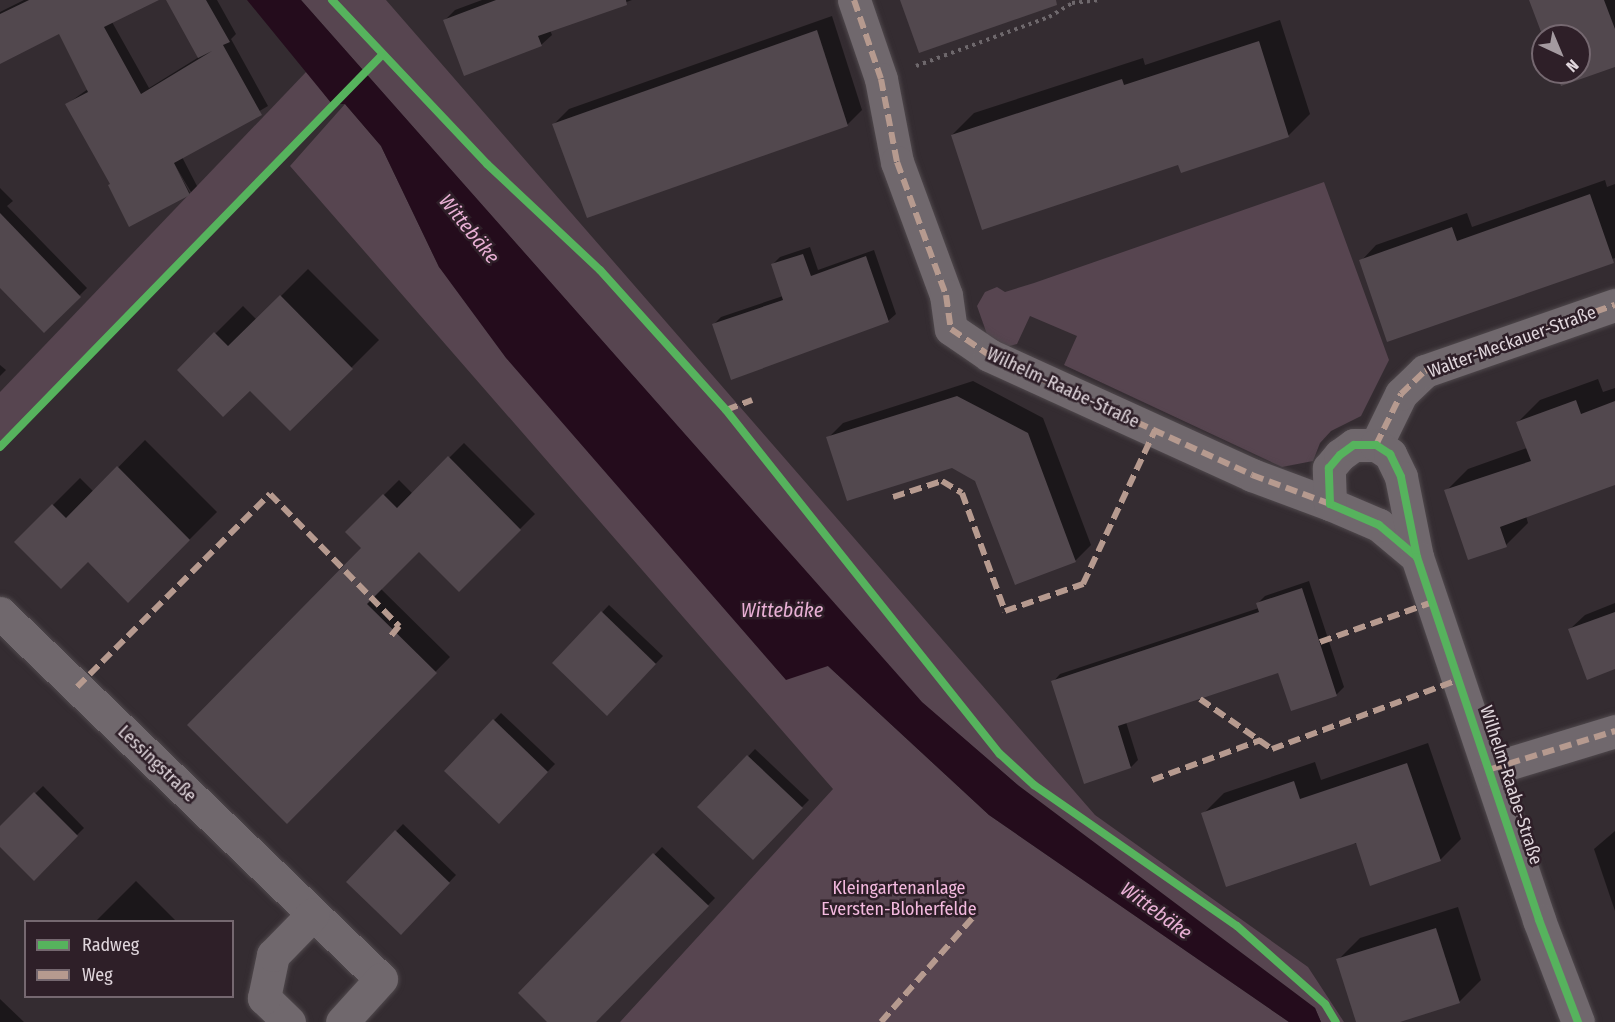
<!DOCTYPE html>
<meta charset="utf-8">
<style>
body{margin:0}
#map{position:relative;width:1615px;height:1022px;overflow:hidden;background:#342c31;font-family:"Fira Sans Condensed",sans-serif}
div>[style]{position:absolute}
.green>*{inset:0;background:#574550}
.water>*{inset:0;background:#240c1c}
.shadow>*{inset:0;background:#0007}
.building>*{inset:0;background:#52484e}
.path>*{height:4px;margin-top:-2px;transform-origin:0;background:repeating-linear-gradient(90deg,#6e686c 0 3px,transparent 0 7.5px)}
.roads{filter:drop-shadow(0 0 2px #4f484c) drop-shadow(0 0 2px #4f484c)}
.minor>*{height:33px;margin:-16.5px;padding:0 16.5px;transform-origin:16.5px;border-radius:16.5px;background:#70686d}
.quiet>*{height:6px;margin-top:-3px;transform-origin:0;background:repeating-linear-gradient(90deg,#b69a8f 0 12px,transparent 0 18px)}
.cycleway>*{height:8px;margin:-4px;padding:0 4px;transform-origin:4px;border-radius:4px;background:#56b35d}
span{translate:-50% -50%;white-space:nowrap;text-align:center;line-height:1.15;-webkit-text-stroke:5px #2e1f28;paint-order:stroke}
.street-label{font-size:18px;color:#e0d6dc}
.park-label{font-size:18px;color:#f4badf}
.water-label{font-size:20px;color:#e9b0d5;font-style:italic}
.legend{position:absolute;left:24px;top:920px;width:210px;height:78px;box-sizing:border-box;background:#2e1f28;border:2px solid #756870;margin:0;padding:8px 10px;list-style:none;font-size:18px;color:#e0d6dc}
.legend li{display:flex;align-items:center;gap:12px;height:30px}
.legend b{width:30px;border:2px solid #756870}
.north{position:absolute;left:1531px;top:24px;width:60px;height:60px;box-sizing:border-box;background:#2e1f28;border:2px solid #756870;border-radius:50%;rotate:136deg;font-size:16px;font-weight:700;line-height:24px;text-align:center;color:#e0d6dc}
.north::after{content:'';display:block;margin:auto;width:21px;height:27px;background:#a49aa0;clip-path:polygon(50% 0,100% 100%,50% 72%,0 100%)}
</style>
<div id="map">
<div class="green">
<div style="clip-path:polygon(301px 0,386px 0,1095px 815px,1308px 967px,1344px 1022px,1321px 1022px,1315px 1008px,1019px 786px,921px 702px)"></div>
<div style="clip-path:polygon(307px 71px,332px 104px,0 447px,0 392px)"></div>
<div style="clip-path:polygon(345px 104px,381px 146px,439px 267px,828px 666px,989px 815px,1289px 1022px,620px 1022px,833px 789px,290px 166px)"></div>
<div style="clip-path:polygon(1324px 182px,1389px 360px,1361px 416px,1331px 431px,1320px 443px,1313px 461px,1282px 467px,1064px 365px,1077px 336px,1030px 316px,1017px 344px,1006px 347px,989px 340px,977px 306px,985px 292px,997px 287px,1005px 292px,1034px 283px)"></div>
</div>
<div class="water">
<div style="clip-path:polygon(247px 0,301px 0,922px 702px,1019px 786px,1315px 1008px,1321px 1022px,1289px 1022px,989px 815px,828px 666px,786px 680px,506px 358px,439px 267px,381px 146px,345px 104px,332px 104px)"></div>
</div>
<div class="shadow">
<div style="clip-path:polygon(24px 0,156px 0,112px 22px,149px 88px,199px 57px,190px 0,217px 0,236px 34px,231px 39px,268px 106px,182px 157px,197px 186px,191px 192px,170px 157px,190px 193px,129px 225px,112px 183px,67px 104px,88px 89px,60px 32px,0 62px,0 12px)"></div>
<div style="clip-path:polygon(482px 0,632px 0,550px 30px,552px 35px,541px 45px,445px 20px,455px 10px)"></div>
<div style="clip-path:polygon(1531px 0,1615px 0,1615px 65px,1562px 84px,1557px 72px,1579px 72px,1579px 36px)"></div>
<div style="clip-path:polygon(832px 16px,862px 110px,847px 125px,554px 124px,569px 109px)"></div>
<div style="clip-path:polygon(1280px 20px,1310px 114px,1289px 135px,1182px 171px,1179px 163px,952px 135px,974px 113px,1143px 58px,1145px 65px)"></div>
<div style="clip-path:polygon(1605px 180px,1607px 187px,1615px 184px,1615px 258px,1388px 340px,1361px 261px,1376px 245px,1467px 213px,1472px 227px)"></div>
<div style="clip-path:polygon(0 188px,13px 201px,7px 206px,87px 288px,44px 331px,0 286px)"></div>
<div style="clip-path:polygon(810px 247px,818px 270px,874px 250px,896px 314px,888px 321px,713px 325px,721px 317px,783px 296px,772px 265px,780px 257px)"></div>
<div style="clip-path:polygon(308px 269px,379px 340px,290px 429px,250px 389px,179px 370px,243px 306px,257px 320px)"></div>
<div style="clip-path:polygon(0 365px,6px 370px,0 376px)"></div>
<div style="clip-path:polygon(1598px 379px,1603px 392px,1615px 388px,1615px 483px,1526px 516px,1528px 523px,1506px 545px,1446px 491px,1468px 469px,1527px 448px,1518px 422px,1540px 400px)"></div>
<div style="clip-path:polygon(973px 381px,1043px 418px,1091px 545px,1076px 560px,1015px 583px,976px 480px,953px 467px,828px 438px,843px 423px)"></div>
<div style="clip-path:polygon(145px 440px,217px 512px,128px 601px,88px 560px,16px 542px,80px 478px,94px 492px)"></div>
<div style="clip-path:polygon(464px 443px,535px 514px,459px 590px,419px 550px,380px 588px,450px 657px,287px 822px,363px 548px,347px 532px,399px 480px,413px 494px)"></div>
<div style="clip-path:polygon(1309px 581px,1344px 687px,1337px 694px,1292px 709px,1279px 671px,1126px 722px,1138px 760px,1131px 767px,1053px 682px,1060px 674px,1259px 608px,1257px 604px,1265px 596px)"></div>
<div style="clip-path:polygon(1615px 603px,1615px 667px,1569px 630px,1585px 615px)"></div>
<div style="clip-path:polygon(609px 605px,663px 656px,607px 714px,554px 663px)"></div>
<div style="clip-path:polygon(501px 713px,555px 764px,499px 822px,446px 771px)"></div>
<div style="clip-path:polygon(1428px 743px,1461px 839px,1440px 860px,1203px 814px,1224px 793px,1315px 762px,1321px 780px)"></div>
<div style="clip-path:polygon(755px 749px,809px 800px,753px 857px,700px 807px)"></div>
<div style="clip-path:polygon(43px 786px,84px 828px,34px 878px,0 845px,0 828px)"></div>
<div style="clip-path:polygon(403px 824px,456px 875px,401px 933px,348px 882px)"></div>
<div style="clip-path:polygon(1615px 831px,1615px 911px,1594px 849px)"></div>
<div style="clip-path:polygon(662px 847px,715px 898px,595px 1022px,550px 1022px,520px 993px)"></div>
<div style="clip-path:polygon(136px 881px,177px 922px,95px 922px)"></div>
<div style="clip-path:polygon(1458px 907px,1481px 980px,1459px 1002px,1395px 1022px,1358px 1022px,1338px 960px,1360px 938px)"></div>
<div style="clip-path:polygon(0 999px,24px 1022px,0 1022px)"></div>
</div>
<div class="building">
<div style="clip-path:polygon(29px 0,159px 0,104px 27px,141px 94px,212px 51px,198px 58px,166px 0,206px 0,230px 42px,223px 45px,262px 115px,174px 163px,190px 195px,129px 227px,108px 185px,110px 184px,65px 104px,88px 92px,59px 34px,0 64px,0 14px)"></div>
<div style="clip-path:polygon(496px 0,626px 0,627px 5px,538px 36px,542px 46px,464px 76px,443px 20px)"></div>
<div style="clip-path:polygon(900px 0,1056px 0,1057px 5px,919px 53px)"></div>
<div style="clip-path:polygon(1529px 0,1604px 0,1615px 29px,1615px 67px,1561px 86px,1556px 72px,1579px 72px,1579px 36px,1543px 37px)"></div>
<div style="clip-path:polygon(817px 30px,848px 126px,587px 218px,552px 124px)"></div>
<div style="clip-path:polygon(1259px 41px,1289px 137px,1181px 173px,1178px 165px,982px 230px,951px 135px,1122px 79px,1124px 85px)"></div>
<div style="clip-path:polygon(1590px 194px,1614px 263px,1387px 342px,1359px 260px,1452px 227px,1457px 241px)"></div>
<div style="clip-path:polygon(0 213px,81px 297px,44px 333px,0 288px)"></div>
<div style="clip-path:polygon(803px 254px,811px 276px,866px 256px,889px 322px,731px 380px,712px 324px,783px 300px,771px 264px)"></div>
<div style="clip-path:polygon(280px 295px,353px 369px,290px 431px,250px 391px,223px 417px,177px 370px,214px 332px,228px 346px)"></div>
<div style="clip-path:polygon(957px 396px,1028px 433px,1076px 562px,1015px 585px,975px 481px,952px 468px,847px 501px,826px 437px)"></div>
<div style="clip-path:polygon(1576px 400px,1581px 414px,1615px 401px,1615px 485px,1500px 527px,1507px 547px,1468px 560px,1444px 490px,1531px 461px,1516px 422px)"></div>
<div style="clip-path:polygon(448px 456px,521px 530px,459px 592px,419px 552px,367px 604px,437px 673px,287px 824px,187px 725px,361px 548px,345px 532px,383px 494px,397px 508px)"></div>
<div style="clip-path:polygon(117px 466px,190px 540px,128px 603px,88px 562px,61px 589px,14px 542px,52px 504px,66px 518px)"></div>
<div style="clip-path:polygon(1302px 588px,1337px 696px,1291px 711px,1278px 673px,1118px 726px,1131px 768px,1084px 784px,1051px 681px,1259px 612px,1256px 603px)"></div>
<div style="clip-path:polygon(601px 611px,656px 664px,607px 716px,552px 663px)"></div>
<div style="clip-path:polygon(1615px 612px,1615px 669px,1587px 680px,1568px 629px)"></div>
<div style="clip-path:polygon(493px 719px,548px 772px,499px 824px,444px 771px)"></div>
<div style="clip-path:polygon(747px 755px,803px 808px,753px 860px,697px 807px)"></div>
<div style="clip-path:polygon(1407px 763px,1441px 861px,1370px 886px,1356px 843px,1226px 887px,1201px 813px,1294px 781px,1300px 799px)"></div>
<div style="clip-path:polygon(34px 792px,78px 836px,34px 881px,0 847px,0 826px)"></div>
<div style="clip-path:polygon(395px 830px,450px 883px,401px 935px,346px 882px)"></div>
<div style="clip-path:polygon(653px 853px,709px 906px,596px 1022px,547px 1022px,518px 993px)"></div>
<div style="clip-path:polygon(1436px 928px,1460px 1003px,1400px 1022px,1356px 1022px,1336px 959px)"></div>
</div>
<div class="path">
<div style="left:375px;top:63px;width:9px;rotate:-49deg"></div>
<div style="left:916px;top:66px;width:142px;rotate:-20.2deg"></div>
<div style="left:1049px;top:17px;width:27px;rotate:-31deg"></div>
<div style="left:1072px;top:3px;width:28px;rotate:-6deg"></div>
</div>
<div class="roads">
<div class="minor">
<div style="left:854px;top:0;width:83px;rotate:71.1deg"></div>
<div style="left:881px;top:79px;width:85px;rotate:79.1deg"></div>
<div style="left:897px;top:162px;width:142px;rotate:69.8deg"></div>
<div style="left:946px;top:295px;width:34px;rotate:82deg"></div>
<div style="left:951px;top:329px;width:46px;rotate:34.4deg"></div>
<div style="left:989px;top:355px;width:289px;rotate:24.5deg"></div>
<div style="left:1252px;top:475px;width:83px;rotate:20.4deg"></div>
<div style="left:1376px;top:445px;width:57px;rotate:-63.9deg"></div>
<div style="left:1401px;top:394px;width:33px;rotate:-44deg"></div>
<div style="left:1425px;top:371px;width:201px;rotate:-19.2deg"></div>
<div style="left:1417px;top:557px;width:50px;rotate:-139.9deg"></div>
<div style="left:1379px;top:525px;width:53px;rotate:-156.8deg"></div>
<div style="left:1330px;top:504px;width:36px;rotate:-92deg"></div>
<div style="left:1329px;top:468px;width:17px;rotate:-50deg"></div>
<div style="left:1340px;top:455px;width:17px;rotate:-36deg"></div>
<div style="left:1354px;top:445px;width:22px"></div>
<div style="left:1376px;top:445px;width:17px;rotate:33deg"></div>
<div style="left:1390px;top:454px;width:25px;rotate:64deg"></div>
<div style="left:1401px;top:477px;width:82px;rotate:78.7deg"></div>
<div style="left:1417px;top:557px;width:383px;rotate:71.4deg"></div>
<div style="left:1539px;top:920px;width:109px;rotate:69.1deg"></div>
<div style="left:0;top:613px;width:528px;rotate:43.85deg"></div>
<div style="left:381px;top:979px;width:58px;rotate:132.2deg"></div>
<div style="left:1491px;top:769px;width:130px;rotate:-17deg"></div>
<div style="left:289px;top:1022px;width:35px;rotate:-136deg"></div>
<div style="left:264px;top:998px;width:44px;rotate:-78.2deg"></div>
<div style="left:273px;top:955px;width:57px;rotate:-45.7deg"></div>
</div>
</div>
<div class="quiet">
<div style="left:854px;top:0;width:83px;rotate:71.1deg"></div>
<div style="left:881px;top:79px;width:85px;rotate:79.1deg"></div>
<div style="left:897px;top:162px;width:142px;rotate:69.8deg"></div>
<div style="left:946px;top:295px;width:34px;rotate:82deg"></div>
<div style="left:951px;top:329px;width:46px;rotate:34.4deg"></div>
<div style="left:989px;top:355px;width:289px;rotate:24.5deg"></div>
<div style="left:1252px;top:475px;width:83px;rotate:20.4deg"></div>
<div style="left:726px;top:410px;width:28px;rotate:-21deg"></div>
<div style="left:1376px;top:445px;width:57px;rotate:-63.9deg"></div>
<div style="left:1401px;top:394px;width:33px;rotate:-44deg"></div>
<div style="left:1425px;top:371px;width:201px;rotate:-19.2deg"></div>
<div style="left:893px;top:497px;width:52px;rotate:-18.1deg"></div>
<div style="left:942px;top:481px;width:23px;rotate:31deg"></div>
<div style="left:962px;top:493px;width:126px;rotate:70deg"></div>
<div style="left:1005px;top:611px;width:83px;rotate:-19.1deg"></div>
<div style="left:1083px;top:584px;width:170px;rotate:-64.9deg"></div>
<div style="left:1320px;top:642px;width:120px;rotate:-19.5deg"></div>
<div style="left:77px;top:687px;width:273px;rotate:-45deg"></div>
<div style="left:270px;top:494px;width:185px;rotate:45.7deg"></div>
<div style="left:399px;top:626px;width:14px;rotate:129deg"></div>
<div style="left:1200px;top:699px;width:88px;rotate:34.8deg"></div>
<div style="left:1272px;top:749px;width:201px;rotate:-20.4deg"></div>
<div style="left:1491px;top:769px;width:130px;rotate:-17deg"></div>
<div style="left:1152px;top:780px;width:116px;rotate:-20.2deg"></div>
<div style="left:881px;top:1022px;width:142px;rotate:-48.7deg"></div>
</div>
<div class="cycleway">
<div style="left:332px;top:0;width:226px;rotate:46.6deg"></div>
<div style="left:487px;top:164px;width:155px;rotate:43.2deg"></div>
<div style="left:600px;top:270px;width:188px;rotate:48deg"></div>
<div style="left:726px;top:410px;width:440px;rotate:51.5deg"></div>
<div style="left:1000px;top:754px;width:46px;rotate:42.4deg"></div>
<div style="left:1034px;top:785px;width:247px;rotate:34.8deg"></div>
<div style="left:1237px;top:926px;width:118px;rotate:41.6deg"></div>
<div style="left:1325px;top:1004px;width:21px;rotate:59deg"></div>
<div style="left:0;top:447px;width:546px;rotate:-45.74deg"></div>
<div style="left:1417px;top:557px;width:50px;rotate:-139.9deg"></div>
<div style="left:1379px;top:525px;width:53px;rotate:-156.8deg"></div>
<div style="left:1330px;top:504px;width:36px;rotate:-92deg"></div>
<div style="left:1329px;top:468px;width:17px;rotate:-50deg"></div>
<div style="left:1340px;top:455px;width:17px;rotate:-36deg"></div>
<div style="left:1354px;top:445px;width:22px"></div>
<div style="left:1376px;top:445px;width:17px;rotate:33deg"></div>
<div style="left:1390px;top:454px;width:25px;rotate:64deg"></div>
<div style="left:1401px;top:477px;width:82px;rotate:78.7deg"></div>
<div style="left:1417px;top:557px;width:383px;rotate:71.4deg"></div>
<div style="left:1539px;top:920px;width:109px;rotate:69.1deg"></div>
</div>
<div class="street-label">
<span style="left:1512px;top:342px;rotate:-20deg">Walter-Meckauer-Straße</span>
<span style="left:1063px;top:388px;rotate:25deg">Wilhelm-Raabe-Straße</span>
<span style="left:157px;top:764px;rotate:44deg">Lessingstraße</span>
<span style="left:1511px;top:785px;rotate:72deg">Wilhelm-Raabe-Straße</span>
</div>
<div class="park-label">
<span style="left:899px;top:899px">Kleingartenanlage<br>Eversten-Bloherfelde</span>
</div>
<div class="water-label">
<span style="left:469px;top:229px;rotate:51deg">Wittebäke</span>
<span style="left:782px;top:610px">Wittebäke</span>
<span style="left:1156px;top:911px;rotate:36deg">Wittebäke</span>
</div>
<ul class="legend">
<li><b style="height:8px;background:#56b35d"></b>Radweg</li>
<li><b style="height:8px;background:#b69a8f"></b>Weg</li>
</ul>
<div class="north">N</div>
</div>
